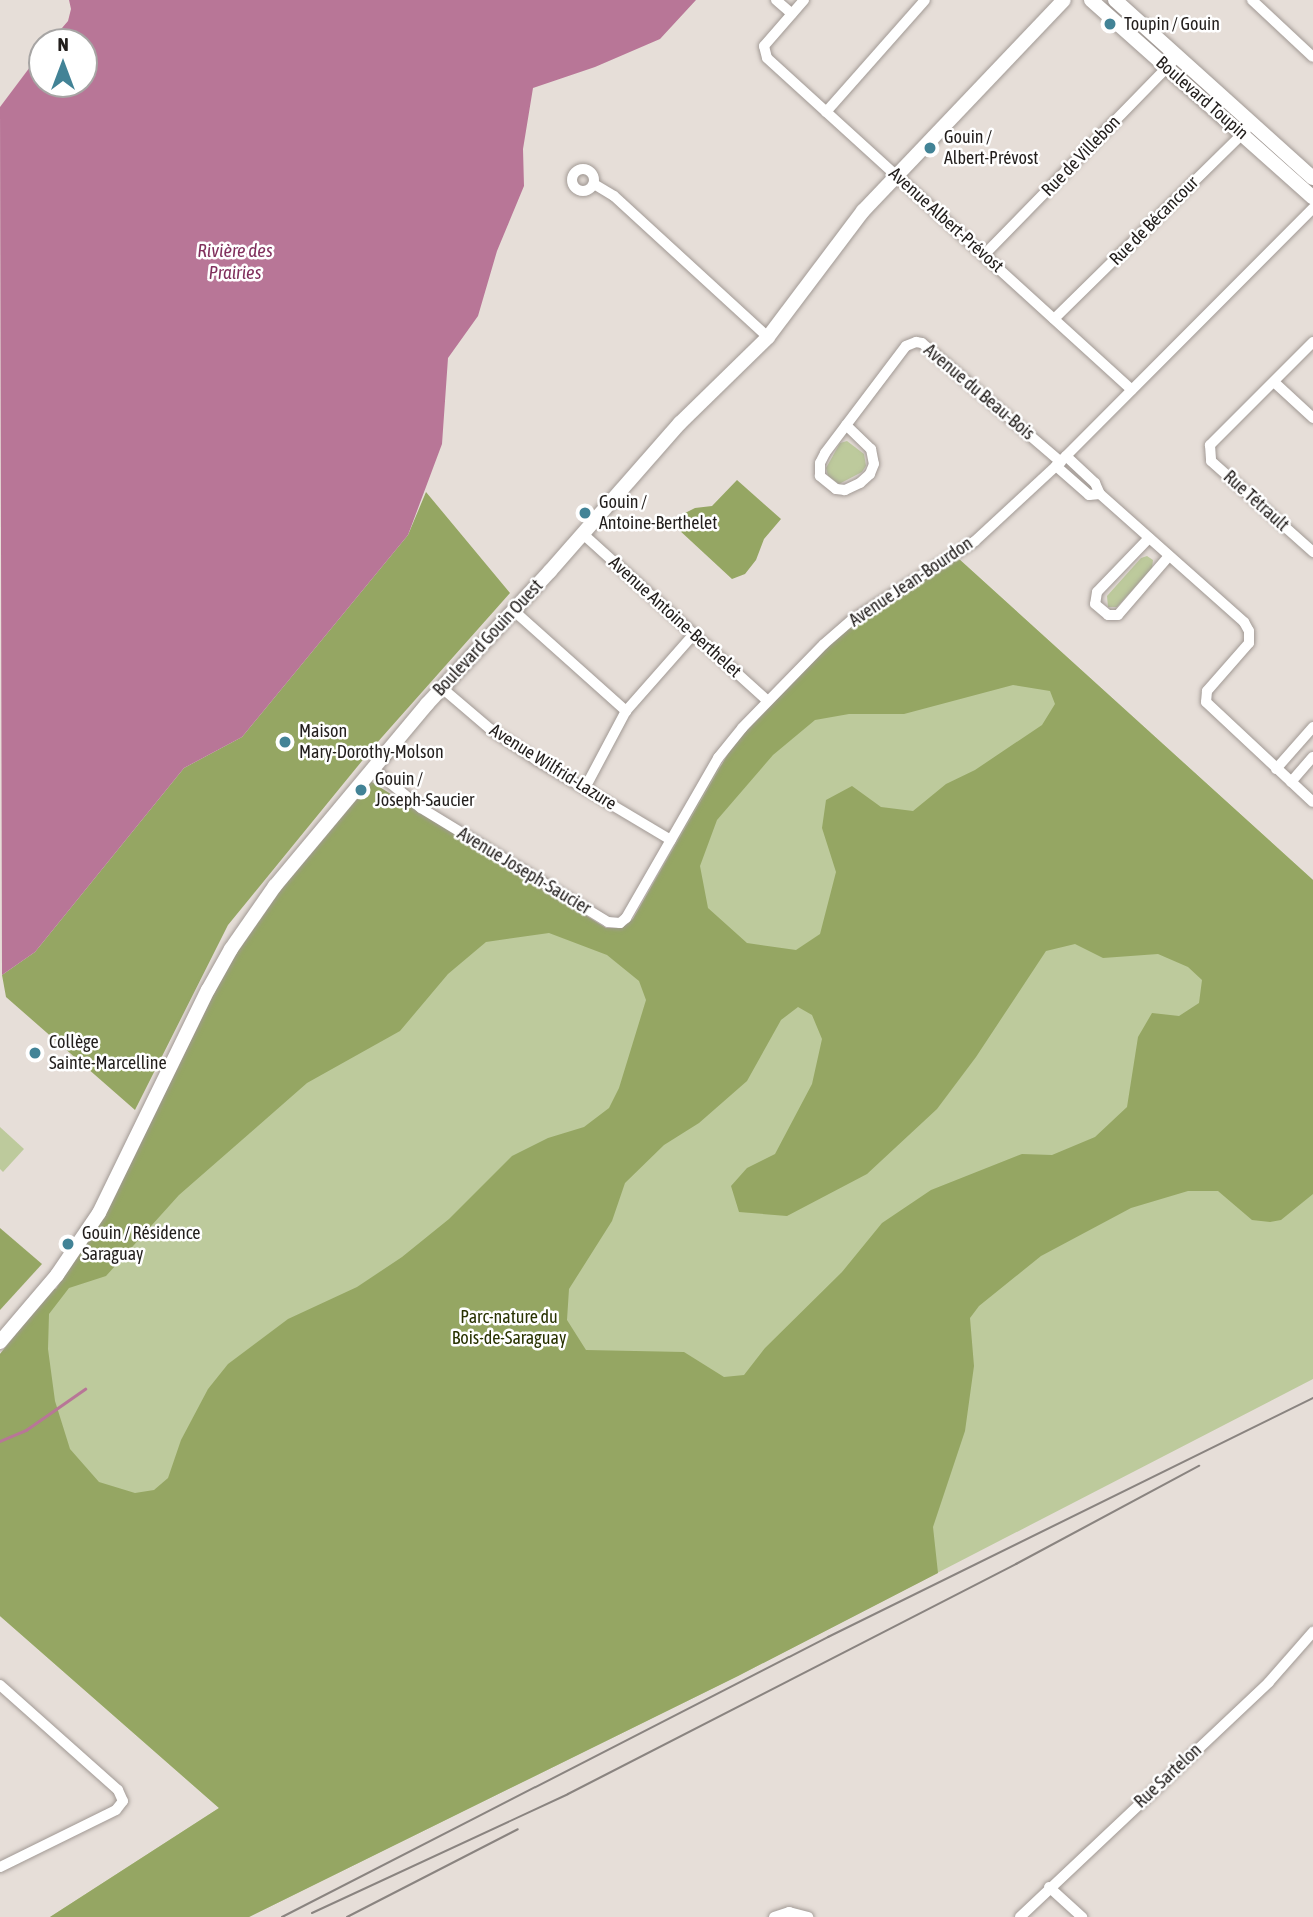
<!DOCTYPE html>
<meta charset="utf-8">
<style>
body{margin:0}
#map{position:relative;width:1313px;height:1917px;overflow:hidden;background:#e6ded8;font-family:"Asap Condensed",sans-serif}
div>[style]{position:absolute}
.green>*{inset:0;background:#bdca9c}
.forest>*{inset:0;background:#95a663}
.water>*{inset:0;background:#b87697}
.stream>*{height:2.5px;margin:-1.25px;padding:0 1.25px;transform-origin:1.25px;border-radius:1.25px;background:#b87697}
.roads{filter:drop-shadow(0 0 2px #a19994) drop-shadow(0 0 2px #a19994)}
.street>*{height:10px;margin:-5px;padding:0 5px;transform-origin:5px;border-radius:5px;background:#fff}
.street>.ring{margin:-5px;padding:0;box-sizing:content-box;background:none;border:10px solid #fff;border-radius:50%}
.secondary>*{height:14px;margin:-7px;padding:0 7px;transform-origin:7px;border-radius:7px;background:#fff}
.tram>*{height:2px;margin:-1px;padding:0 1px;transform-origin:1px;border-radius:1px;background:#8a8480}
.dots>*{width:19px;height:19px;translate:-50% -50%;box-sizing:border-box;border:4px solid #fff;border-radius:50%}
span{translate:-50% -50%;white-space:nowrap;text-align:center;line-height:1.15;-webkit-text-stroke:5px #fff;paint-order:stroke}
.poi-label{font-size:18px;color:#221e1c}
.left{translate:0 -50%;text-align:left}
.street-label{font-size:18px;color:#221e1c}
.park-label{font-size:18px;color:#283200}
.water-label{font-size:19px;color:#81305d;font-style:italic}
.north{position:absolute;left:28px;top:28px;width:70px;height:70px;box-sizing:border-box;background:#fff;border:2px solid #a7a5a4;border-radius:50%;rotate:0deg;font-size:19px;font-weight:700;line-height:28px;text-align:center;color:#221e1c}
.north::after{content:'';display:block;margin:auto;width:24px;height:32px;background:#428396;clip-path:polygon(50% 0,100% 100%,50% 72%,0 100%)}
</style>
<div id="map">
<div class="green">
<div style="clip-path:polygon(847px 441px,864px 454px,866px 466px,862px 472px,839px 484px,828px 476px,826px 468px,840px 443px)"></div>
<div style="clip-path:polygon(1147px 556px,1153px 560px,1152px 568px,1117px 607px,1108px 607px,1107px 596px,1141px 558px)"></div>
<div style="clip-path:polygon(959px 559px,1313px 880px,1313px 1379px,738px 1676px,249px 1917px,50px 1917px,219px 1808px,0 1616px,0 1354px,53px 1288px,56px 1289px,109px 1206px,240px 944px,622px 928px,633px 919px,716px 770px)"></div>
<div style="clip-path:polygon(0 1127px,24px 1149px,3px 1172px,0 1169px)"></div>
</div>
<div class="forest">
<div style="clip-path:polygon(737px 480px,781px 519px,764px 539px,756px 560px,745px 574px,732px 579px,678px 529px,677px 523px,685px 513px,695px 508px,712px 506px)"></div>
<div style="clip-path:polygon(426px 492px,510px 593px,375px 745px,228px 925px,135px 1110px,6px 997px,2px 975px,35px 952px,184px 768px,242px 737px,408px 535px)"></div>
<div style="clip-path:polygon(evenodd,959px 559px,1313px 880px,1313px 1194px,1281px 1220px,1270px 1222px,1252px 1220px,1218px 1191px,1188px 1191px,1131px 1208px,1041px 1256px,979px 1306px,970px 1318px,974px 1366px,965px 1431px,933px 1527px,938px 1573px,738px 1676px,249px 1917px,50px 1917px,219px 1808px,0 1616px,0 1354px,53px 1288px,56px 1289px,109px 1206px,228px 965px,261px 913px,370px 781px,606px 928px,622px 928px,633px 919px,733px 745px,832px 642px,865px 615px,959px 559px,1013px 685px,1050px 691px,1055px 704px,1042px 725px,975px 770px,946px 784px,913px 811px,881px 807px,852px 786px,826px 800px,822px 828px,836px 872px,820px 934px,796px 950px,747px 943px,708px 908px,700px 866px,717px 820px,773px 755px,815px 720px,849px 714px,904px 714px,1013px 685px,959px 559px,549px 933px,607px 955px,639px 981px,646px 1000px,619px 1088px,609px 1108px,584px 1127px,548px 1138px,512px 1156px,449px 1219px,402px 1257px,357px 1287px,288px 1319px,228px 1364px,208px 1389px,181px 1440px,168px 1478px,154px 1490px,135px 1493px,99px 1482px,70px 1449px,55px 1401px,48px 1349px,49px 1314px,69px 1288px,106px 1276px,179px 1195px,307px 1083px,400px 1031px,448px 974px,486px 942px,549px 933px,959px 559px,1075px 944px,1103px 958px,1158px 954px,1188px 967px,1202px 980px,1199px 1003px,1179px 1016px,1152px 1013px,1138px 1037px,1127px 1107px,1095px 1137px,1052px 1155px,1022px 1154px,931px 1190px,882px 1223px,842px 1272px,765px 1348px,744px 1375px,724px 1377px,684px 1352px,586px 1350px,567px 1320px,569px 1289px,612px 1221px,625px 1183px,664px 1145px,699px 1123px,747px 1081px,781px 1020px,798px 1007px,812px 1015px,822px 1039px,812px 1084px,775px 1154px,747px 1168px,731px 1186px,739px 1212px,787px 1216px,867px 1174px,937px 1109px,976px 1057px,1046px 951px,1075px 944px)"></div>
<div style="clip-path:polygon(0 1228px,42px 1264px,0 1310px)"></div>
</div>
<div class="water">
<div style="clip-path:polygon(69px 0,696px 0,660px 39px,595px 67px,533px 88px,523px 149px,524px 186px,497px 251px,478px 316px,448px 358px,442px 444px,408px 535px,242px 737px,184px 768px,35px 952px,2px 975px,0 107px,42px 51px,42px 84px,84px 84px,84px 42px,50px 42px,68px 21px,71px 9px)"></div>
</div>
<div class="stream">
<div style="left:0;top:1441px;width:28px;rotate:-23deg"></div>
<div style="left:26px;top:1430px;width:72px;rotate:-34.8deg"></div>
</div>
<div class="roads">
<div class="street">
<div style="left:776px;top:0;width:21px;rotate:41deg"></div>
<div style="left:804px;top:0;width:61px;rotate:131deg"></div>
<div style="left:764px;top:46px;width:12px;rotate:76deg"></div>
<div style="left:767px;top:58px;width:493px;rotate:42.3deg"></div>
<div style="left:1252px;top:0;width:83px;rotate:43.1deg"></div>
<div style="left:826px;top:112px;width:149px;rotate:-48.5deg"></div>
<div class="ring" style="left:572px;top:169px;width:12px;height:12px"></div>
<div style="left:594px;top:184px;width:23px;rotate:31deg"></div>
<div style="left:614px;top:196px;width:209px;rotate:42.5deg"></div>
<div style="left:984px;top:255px;width:278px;rotate:-45.7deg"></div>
<div style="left:1054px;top:319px;width:269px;rotate:-44.5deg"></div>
<div style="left:1313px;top:342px;width:146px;rotate:135deg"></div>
<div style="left:1210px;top:445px;width:16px;rotate:86deg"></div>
<div style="left:1211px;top:461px;width:137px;rotate:41.7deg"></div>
<div style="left:1274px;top:382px;width:53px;rotate:42.7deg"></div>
<div style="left:846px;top:425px;width:35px;rotate:44deg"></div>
<div style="left:871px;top:449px;width:15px;rotate:79deg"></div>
<div style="left:874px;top:464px;width:11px;rotate:112deg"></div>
<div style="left:870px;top:474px;width:13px;rotate:138deg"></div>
<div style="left:860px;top:483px;width:17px;rotate:155deg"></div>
<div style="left:845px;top:490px;width:9px;rotate:-174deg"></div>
<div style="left:836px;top:489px;width:21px;rotate:-141deg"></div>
<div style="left:820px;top:476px;width:13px;rotate:-90deg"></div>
<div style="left:820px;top:463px;width:11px;rotate:-63deg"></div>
<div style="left:825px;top:453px;width:134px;rotate:-52.9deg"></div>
<div style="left:906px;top:346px;width:11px;rotate:-22deg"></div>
<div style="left:916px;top:342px;width:6px;rotate:9deg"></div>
<div style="left:922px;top:343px;width:183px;rotate:40.6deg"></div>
<div style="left:1066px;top:456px;width:40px;rotate:43deg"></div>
<div style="left:1095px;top:483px;width:12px;rotate:66deg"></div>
<div style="left:1100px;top:494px;width:193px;rotate:41.6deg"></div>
<div style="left:1244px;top:622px;width:10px;rotate:61deg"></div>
<div style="left:1249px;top:631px;width:12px;rotate:90deg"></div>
<div style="left:1249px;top:643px;width:64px;rotate:131.2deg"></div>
<div style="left:1207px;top:691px;width:11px;rotate:95deg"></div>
<div style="left:1206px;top:702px;width:146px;rotate:43.1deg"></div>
<div style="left:1056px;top:466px;width:44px;rotate:41.3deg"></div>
<div style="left:1089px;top:495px;width:11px;rotate:-5deg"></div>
<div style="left:583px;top:534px;width:249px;rotate:42.1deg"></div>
<div style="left:1149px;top:538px;width:75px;rotate:133.9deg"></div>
<div style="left:1097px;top:592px;width:12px;rotate:99deg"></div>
<div style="left:1095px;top:604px;width:17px;rotate:40deg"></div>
<div style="left:1108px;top:615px;width:10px"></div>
<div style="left:1118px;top:615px;width:78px;rotate:-49.2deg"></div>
<div style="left:513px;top:610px;width:152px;rotate:41.8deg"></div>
<div style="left:442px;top:688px;width:63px;rotate:40.5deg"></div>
<div style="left:490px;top:729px;width:54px;rotate:33.7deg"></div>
<div style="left:535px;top:759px;width:158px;rotate:30.8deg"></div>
<div style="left:373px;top:769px;width:62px;rotate:39.1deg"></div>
<div style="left:421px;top:808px;width:219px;rotate:31.4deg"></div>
<div style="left:608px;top:922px;width:12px;rotate:5deg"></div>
<div style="left:620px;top:923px;width:8px;rotate:-40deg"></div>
<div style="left:626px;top:918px;width:185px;rotate:-60.1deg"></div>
<div style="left:718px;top:758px;width:38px;rotate:-51deg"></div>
<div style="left:742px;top:728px;width:117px;rotate:-45.7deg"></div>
<div style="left:824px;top:644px;width:37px;rotate:-41deg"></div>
<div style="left:852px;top:620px;width:146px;rotate:-32.7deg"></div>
<div style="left:975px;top:541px;width:110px;rotate:-42.8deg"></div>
<div style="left:1056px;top:466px;width:364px;rotate:-45.1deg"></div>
<div style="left:1276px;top:769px;width:56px;rotate:-48.6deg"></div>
<div style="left:1291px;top:782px;width:33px;rotate:-49deg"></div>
<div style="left:585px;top:788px;width:87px;rotate:-62deg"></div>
<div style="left:626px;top:711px;width:103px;rotate:-48.6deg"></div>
<div style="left:0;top:1685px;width:158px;rotate:41.7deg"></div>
<div style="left:118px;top:1790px;width:12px;rotate:66deg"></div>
<div style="left:123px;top:1801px;width:11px;rotate:128deg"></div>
<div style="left:116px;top:1810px;width:129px;rotate:153.8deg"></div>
<div style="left:1049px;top:1887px;width:45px;rotate:42.3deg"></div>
<div style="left:774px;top:1917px;width:16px;rotate:-18deg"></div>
<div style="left:789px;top:1912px;width:20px;rotate:15deg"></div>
<div style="left:1020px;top:1917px;width:342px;rotate:-43.3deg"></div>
<div style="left:1269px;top:1682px;width:67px;rotate:-48.7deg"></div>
</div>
<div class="secondary">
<div style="left:1091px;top:0;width:297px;rotate:41.7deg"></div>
<div style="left:1115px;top:0;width:266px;rotate:42deg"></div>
<div style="left:0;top:1342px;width:88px;rotate:-49.6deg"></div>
<div style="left:57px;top:1275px;width:75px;rotate:-55.9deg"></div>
<div style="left:99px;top:1213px;width:248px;rotate:-64deg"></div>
<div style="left:208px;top:990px;width:47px;rotate:-60.7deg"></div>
<div style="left:231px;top:949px;width:77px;rotate:-55.1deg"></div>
<div style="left:275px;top:886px;width:237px;rotate:-50.1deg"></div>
<div style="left:427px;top:704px;width:181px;rotate:-47.2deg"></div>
<div style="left:550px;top:571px;width:197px;rotate:-48.7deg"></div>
<div style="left:680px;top:423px;width:123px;rotate:-44.3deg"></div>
<div style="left:768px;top:337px;width:158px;rotate:-53deg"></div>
<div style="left:863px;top:211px;width:291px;rotate:-46.4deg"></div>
</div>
</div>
<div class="tram">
<div style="left:312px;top:1913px;width:282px;rotate:-24.9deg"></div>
<div style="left:568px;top:1794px;width:504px;rotate:-27.18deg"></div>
<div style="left:1016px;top:1564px;width:208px;rotate:-28.2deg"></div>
<div style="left:282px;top:1917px;width:614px;rotate:-27.15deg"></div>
<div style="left:828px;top:1637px;width:541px;rotate:-26.23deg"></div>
<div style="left:347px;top:1917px;width:192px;rotate:-27.2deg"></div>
</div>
<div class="dots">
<div style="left:1110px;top:24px;background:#428396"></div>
<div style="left:930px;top:148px;background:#428396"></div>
<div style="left:585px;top:513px;background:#428396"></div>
<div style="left:285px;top:742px;background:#428396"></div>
<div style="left:361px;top:790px;background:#428396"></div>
<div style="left:35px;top:1053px;background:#428396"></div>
<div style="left:68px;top:1244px;background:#428396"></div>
</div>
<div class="poi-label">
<span class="left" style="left:1124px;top:24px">Toupin / Gouin</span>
<span class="left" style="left:944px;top:148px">Gouin /<br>Albert-Prévost</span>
<span class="left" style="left:599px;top:513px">Gouin /<br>Antoine-Berthelet</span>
<span class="left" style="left:299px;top:742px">Maison<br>Mary-Dorothy-Molson</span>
<span class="left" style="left:375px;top:790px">Gouin /<br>Joseph-Saucier</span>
<span class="left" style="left:49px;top:1053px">Collège<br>Sainte-Marcelline</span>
<span class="left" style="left:82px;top:1244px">Gouin / Résidence<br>Saraguay</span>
</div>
<div class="street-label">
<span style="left:1202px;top:98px;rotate:41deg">Boulevard Toupin</span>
<span style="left:1081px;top:156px;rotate:-46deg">Rue de Villebon</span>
<span style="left:946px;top:220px;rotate:42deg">Avenue Albert-Prévost</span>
<span style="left:1154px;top:221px;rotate:-45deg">Rue de Bécancour</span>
<span style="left:979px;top:392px;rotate:40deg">Avenue du Beau-Bois</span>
<span style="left:1256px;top:501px;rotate:42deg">Rue Tétrault</span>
<span style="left:911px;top:582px;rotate:-34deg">Avenue Jean-Bourdon</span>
<span style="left:675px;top:617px;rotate:42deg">Avenue Antoine-Berthelet</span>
<span style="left:488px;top:638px;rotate:-47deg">Boulevard Gouin Ouest</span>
<span style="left:553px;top:767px;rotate:32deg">Avenue Wilfrid-Lazure</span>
<span style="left:524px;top:871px;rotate:31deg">Avenue Joseph-Saucier</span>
<span style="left:1168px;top:1776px;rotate:-43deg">Rue Sartelon</span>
</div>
<div class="park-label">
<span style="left:509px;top:1328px">Parc-nature du<br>Bois-de-Saraguay</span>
</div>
<div class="water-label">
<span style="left:235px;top:262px">Rivière des<br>Prairies</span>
</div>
<div class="north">N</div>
</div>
